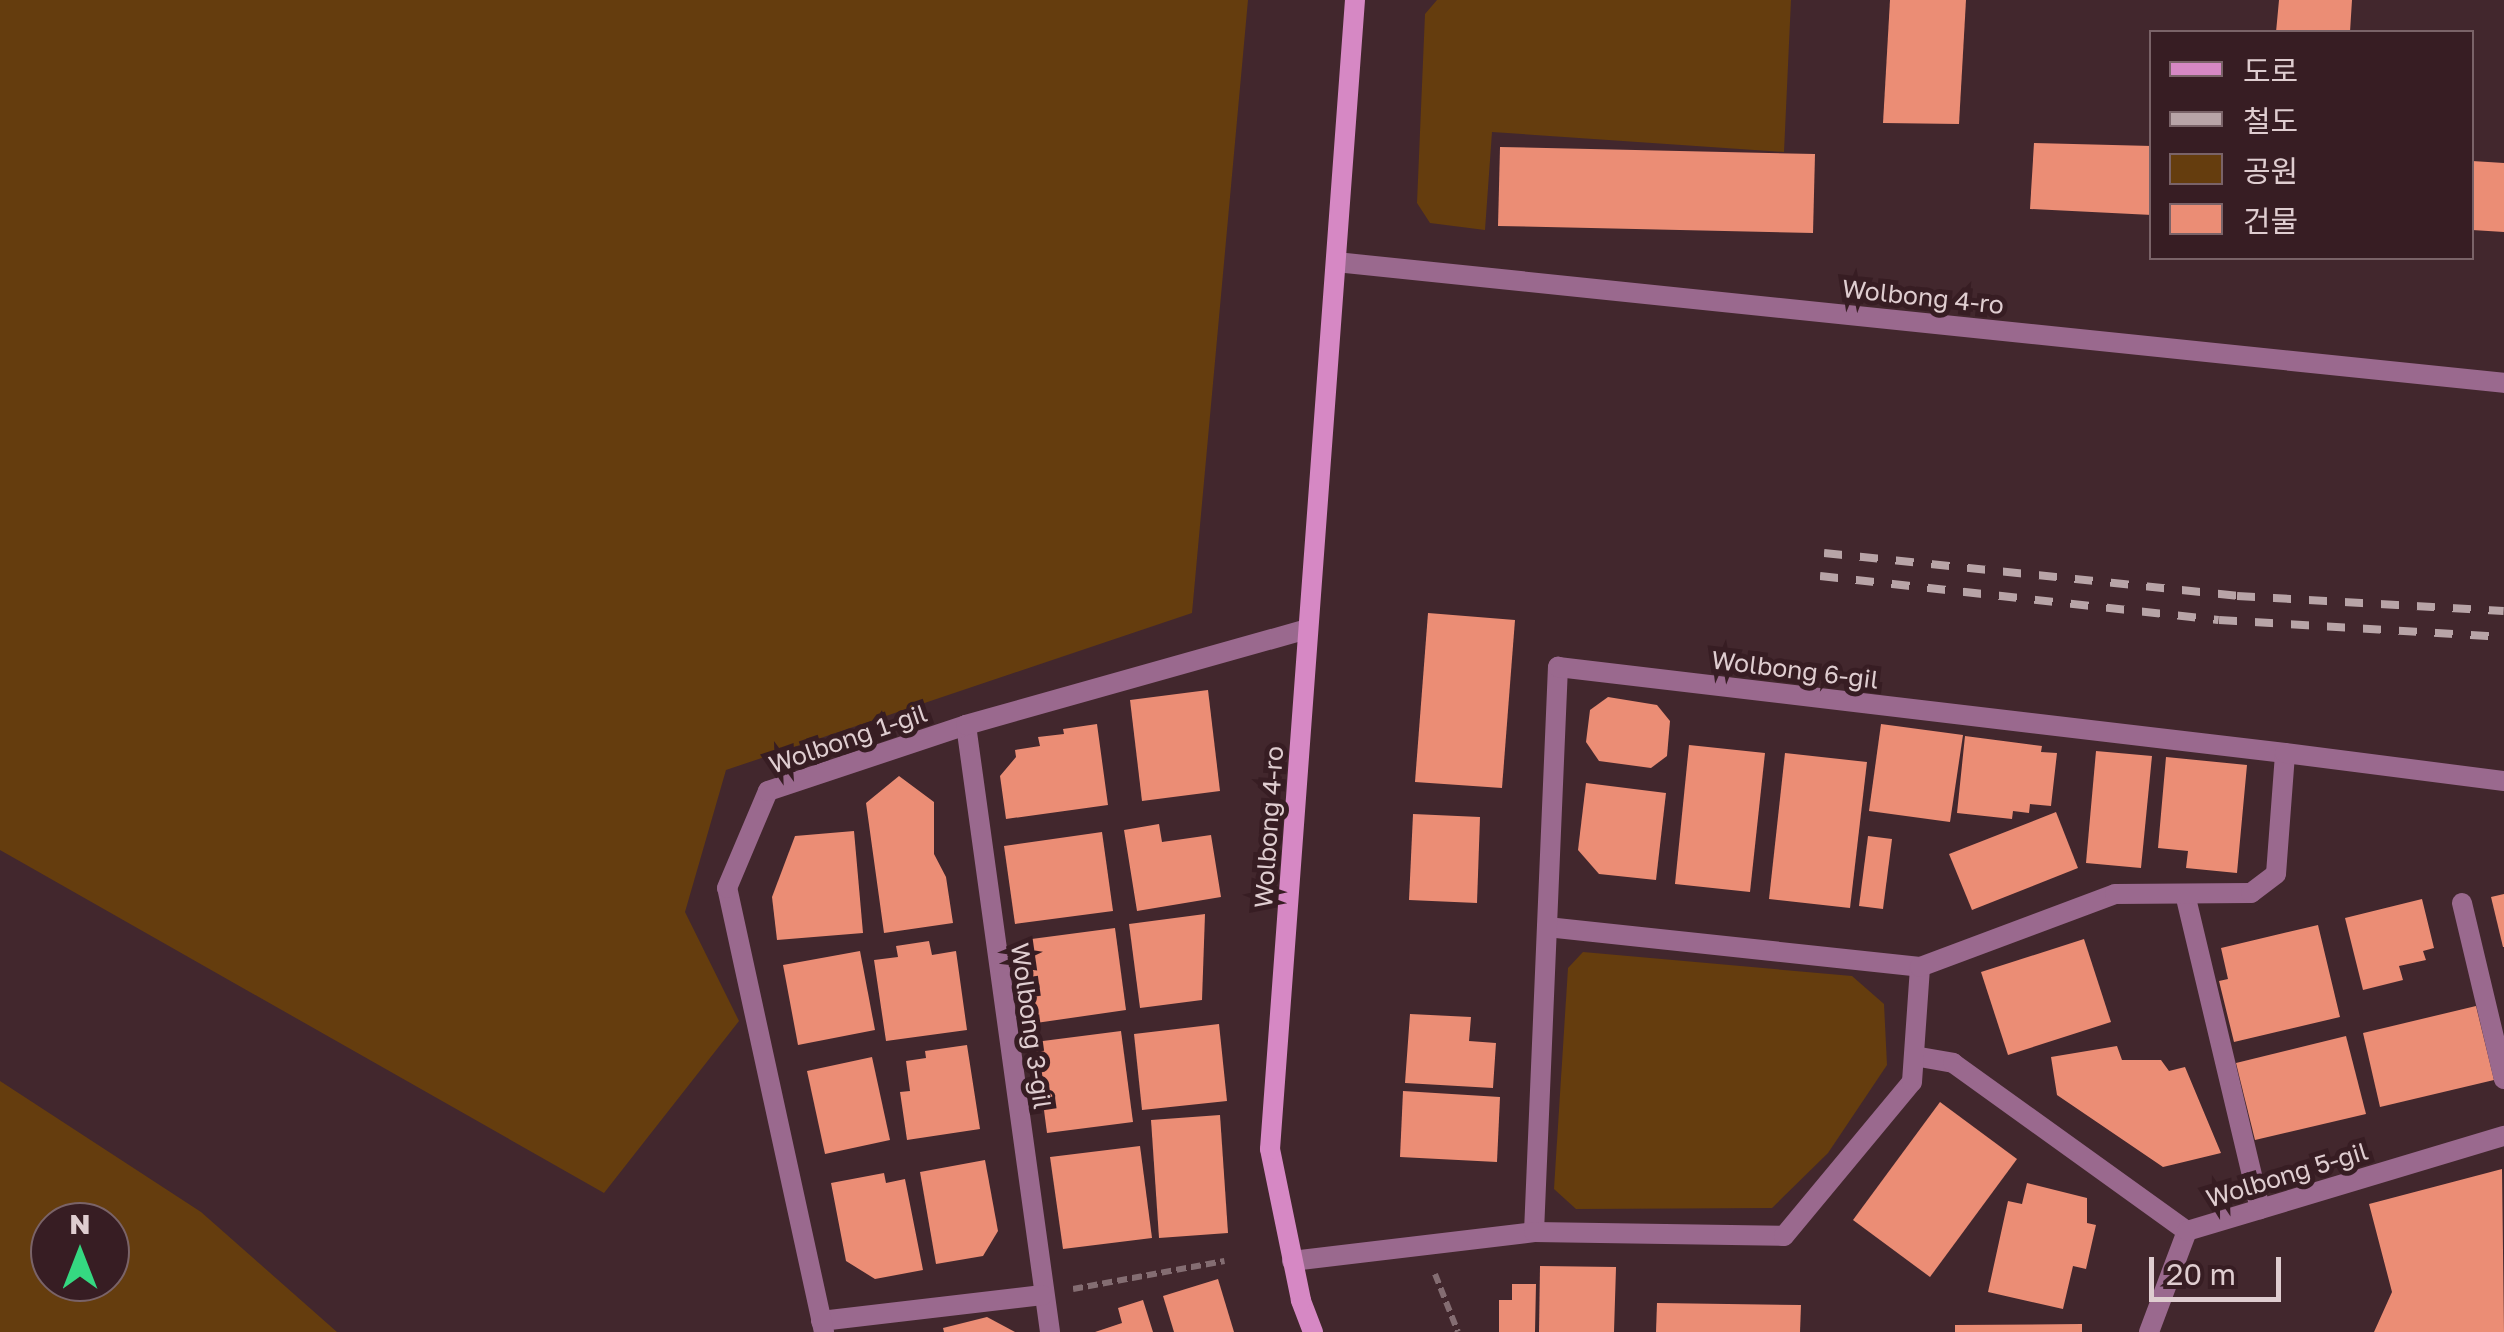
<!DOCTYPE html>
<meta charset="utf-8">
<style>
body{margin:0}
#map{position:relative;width:2504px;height:1332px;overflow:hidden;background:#42272d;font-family:"Golos Text","Noto Sans KR",sans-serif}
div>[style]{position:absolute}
.green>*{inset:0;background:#653d0e}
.building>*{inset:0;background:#eb8d75}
.path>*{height:6px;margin-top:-3px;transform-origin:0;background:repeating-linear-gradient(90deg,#846d72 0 10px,transparent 0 15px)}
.street>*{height:20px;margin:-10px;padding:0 10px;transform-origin:10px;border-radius:10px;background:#9a698e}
.secondary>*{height:20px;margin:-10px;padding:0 10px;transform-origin:10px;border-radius:10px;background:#d688c4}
.rail>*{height:8px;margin-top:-4px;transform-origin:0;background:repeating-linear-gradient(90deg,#b8a4a7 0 18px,transparent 0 36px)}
span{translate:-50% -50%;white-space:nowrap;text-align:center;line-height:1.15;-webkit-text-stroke:10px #371d23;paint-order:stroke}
.street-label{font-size:25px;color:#dfcdd0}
.legend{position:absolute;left:2149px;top:30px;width:325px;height:230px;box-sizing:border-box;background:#371d23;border:2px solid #7a6368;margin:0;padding:12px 18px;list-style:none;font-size:30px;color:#dfcdd0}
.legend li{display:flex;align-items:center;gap:20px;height:50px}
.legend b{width:50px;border:2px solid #7a6368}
.north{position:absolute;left:30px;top:1202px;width:100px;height:100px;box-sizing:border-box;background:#371d23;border:2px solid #7a6368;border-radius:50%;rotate:0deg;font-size:28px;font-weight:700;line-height:40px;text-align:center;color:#dfcdd0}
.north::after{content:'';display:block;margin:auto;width:35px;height:45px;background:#35d881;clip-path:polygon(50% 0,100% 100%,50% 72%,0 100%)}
.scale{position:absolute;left:2149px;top:1257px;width:132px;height:45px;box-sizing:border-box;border:5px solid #dfcdd0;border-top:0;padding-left:12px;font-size:30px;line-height:35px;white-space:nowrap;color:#dfcdd0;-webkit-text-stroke:8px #371d23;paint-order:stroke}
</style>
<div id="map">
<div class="green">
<div style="clip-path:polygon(0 0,1248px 0,1192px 613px,726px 770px,685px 912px,739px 1021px,604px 1193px,0 850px)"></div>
<div style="clip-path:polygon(1437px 0,1791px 0,1784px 152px,1492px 132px,1485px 230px,1430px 223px,1417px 203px,1425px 14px)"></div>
<div style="clip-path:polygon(1583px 952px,1852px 976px,1884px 1004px,1887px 1065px,1828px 1153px,1772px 1208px,1576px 1209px,1554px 1189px,1568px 968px)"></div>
<div style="clip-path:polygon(evenodd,0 1081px,201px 1212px,337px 1332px,0 1332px,0 1081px,50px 1222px,110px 1222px,110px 1282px,50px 1282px,50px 1222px)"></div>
</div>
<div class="building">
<div style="clip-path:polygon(1890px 0,1966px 0,1959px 124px,1883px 123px)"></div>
<div style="clip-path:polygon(2279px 0,2352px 0,2350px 32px,2276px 32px)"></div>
<div style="clip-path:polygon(2034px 143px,2152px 146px,2152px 215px,2030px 209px)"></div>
<div style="clip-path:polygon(1500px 147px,1815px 154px,1813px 233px,1498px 226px)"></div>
<div style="clip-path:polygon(2472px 161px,2504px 163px,2504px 232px,2472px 230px)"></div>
<div style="clip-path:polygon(1428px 613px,1515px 620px,1502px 788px,1415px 782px)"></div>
<div style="clip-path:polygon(1208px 690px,1220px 791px,1142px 801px,1130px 700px)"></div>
<div style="clip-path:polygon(1608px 697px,1657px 705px,1670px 721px,1667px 756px,1651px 768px,1599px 761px,1586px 742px,1590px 710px)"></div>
<div style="clip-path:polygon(1097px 724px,1108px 805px,1006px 819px,1000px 776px,1016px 757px,1015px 750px,1040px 746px,1038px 737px,1064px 734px,1063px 729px)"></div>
<div style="clip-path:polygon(1881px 724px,1963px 735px,1950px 822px,1869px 811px)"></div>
<div style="clip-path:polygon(1965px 736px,2042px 746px,2041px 752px,2057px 753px,2051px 806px,2030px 804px,2029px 813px,2013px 811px,2012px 819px,1957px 813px)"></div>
<div style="clip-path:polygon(1689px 745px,1765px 753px,1750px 892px,1675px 884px)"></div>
<div style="clip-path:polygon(2096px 751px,2152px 756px,2141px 868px,2086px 863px)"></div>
<div style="clip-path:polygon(1785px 753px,1867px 762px,1850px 908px,1769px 899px)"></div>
<div style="clip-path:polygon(2166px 757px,2247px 765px,2237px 873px,2186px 868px,2188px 851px,2158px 848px)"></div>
<div style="clip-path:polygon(899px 776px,934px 802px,934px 854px,946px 877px,953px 923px,884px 933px,866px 803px)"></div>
<div style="clip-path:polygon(1586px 783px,1666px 793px,1656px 880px,1599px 874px,1578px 850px)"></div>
<div style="clip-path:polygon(2056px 812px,2078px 868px,1972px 910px,1949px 854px)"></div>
<div style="clip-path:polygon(1413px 814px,1480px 817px,1477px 903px,1409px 900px)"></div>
<div style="clip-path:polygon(1159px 824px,1162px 842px,1211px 835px,1221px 897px,1137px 911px,1124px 830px)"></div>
<div style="clip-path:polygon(854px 831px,863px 933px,777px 940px,772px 897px,795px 836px)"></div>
<div style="clip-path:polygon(1102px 832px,1113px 911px,1015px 924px,1004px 846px)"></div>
<div style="clip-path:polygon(1868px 836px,1892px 839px,1883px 909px,1859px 906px)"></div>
<div style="clip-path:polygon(2504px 894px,2504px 947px,2503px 947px,2491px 897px)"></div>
<div style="clip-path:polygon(2422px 899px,2434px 948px,2423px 951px,2426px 960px,2399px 966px,2403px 980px,2363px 990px,2345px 918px)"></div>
<div style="clip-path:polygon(1205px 914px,1202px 1000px,1140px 1008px,1129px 924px)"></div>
<div style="clip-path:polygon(2318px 925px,2340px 1017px,2234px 1042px,2219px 981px,2228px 979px,2221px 948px)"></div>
<div style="clip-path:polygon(1115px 928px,1126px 1010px,1036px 1023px,1024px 940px)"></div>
<div style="clip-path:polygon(2084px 939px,2111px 1022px,2008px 1055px,1981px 972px)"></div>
<div style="clip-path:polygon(929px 941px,932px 955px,956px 951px,967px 1030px,886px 1041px,874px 960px,898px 957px,896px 946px)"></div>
<div style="clip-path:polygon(860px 951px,875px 1030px,798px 1045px,783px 965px)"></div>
<div style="clip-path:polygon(2476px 1006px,2494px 1080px,2380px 1107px,2363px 1033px)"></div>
<div style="clip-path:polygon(1410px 1014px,1471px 1017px,1469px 1041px,1496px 1043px,1493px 1088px,1405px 1083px)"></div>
<div style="clip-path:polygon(1219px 1024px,1227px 1101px,1142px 1110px,1134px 1034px)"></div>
<div style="clip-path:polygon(1121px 1031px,1133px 1122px,1047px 1133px,1035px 1042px)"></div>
<div style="clip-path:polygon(2346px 1036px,2366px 1114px,2255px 1140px,2236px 1063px)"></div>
<div style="clip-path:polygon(967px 1045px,980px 1129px,907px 1140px,900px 1092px,910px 1091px,906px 1061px,926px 1058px,925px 1051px)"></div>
<div style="clip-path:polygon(2117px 1046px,2122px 1060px,2161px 1060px,2169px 1071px,2185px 1067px,2221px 1153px,2163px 1167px,2057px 1095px,2051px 1057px)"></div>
<div style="clip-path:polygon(872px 1057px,890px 1140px,825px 1154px,807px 1071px)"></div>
<div style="clip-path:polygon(1403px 1091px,1500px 1097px,1497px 1162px,1400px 1157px)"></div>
<div style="clip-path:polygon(1940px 1102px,2017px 1159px,1930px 1277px,1853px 1220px)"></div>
<div style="clip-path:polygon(1220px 1115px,1228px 1233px,1159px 1238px,1151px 1120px)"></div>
<div style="clip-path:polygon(1140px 1146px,1152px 1238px,1063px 1249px,1050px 1157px)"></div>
<div style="clip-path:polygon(985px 1160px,998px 1231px,983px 1256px,936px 1264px,920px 1172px)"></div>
<div style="clip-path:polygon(2502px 1169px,2504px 1332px,2374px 1332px,2392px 1292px,2369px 1204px)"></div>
<div style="clip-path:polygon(884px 1173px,886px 1183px,905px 1179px,923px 1270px,875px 1279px,846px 1261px,831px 1183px)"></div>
<div style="clip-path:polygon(2027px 1183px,2087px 1198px,2087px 1223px,2096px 1225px,2086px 1269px,2073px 1266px,2063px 1309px,1988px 1292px,2008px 1201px,2022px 1204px)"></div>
<div style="clip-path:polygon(1540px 1266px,1616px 1267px,1614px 1332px,1539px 1332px)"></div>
<div style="clip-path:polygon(1218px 1279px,1234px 1332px,1174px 1332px,1163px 1296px)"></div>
<div style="clip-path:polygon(1512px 1284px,1536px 1284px,1535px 1332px,1499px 1332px,1499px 1300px,1512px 1300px)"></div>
<div style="clip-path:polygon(1143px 1300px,1153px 1332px,1095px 1332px,1122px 1323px,1118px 1308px)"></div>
<div style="clip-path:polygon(1657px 1303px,1801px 1305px,1800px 1332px,1656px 1332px)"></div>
<div style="clip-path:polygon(987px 1317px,1015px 1332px,944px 1332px,943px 1328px)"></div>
<div style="clip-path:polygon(2082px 1324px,2082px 1332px,1955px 1332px,1955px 1325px)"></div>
</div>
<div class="path">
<div style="left:1435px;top:1274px;width:62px;rotate:68.4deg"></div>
<div style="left:1073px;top:1289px;width:154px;rotate:-10.5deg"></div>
</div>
<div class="street">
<div style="left:1336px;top:262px;width:1174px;rotate:5.91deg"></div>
<div style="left:966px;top:725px;width:613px;rotate:82.12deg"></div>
<div style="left:2185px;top:894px;width:324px;rotate:76.6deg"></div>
<div style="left:2462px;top:903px;width:181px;rotate:76.6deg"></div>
<div style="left:1547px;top:927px;width:375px;rotate:6.1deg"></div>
<div style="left:1914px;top:1056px;width:40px;rotate:10deg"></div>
<div style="left:1953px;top:1063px;width:288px;rotate:35.7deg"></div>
<div style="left:1534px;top:1232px;width:566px;rotate:-87.57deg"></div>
<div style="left:1558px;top:667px;width:732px;rotate:6.75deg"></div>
<div style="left:1292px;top:1261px;width:244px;rotate:-6.8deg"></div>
<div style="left:1534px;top:1232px;width:250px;rotate:0.9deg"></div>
<div style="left:1784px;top:1236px;width:200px;rotate:-50.3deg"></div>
<div style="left:1912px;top:1082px;width:115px;rotate:-86deg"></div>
<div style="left:1920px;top:967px;width:208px;rotate:-20.5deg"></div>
<div style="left:2115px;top:894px;width:136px;rotate:-0.4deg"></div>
<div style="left:2251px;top:893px;width:31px;rotate:-37deg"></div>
<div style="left:2276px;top:874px;width:121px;rotate:-85.7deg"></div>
<div style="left:2285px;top:753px;width:221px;rotate:7.3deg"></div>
<div style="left:821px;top:1321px;width:223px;rotate:-6.7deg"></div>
<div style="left:824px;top:1332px;width:454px;rotate:-102.3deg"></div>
<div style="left:727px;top:888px;width:105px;rotate:-67.1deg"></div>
<div style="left:768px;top:791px;width:209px;rotate:-18.4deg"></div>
<div style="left:966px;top:725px;width:355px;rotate:-15.7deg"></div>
<div style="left:2149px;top:1332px;width:108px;rotate:-69.4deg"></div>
<div style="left:2187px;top:1231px;width:331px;rotate:-16.7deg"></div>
</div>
<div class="secondary">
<div style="left:1313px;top:1332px;width:34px;rotate:-111deg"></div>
<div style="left:1301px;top:1300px;width:154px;rotate:-101.6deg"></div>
<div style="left:1270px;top:1149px;width:1152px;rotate:-85.77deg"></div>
</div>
<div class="rail">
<div style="left:1824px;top:553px;width:415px;rotate:5.9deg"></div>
<div style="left:2237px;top:596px;width:267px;rotate:3.2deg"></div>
<div style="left:1820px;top:576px;width:401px;rotate:6.3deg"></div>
<div style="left:2219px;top:620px;width:286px;rotate:3.4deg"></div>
</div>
<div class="street-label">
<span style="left:1923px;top:297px;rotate:6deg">Wolbong 4-ro</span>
<span style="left:1795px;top:670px;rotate:7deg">Wolbong 6-gil</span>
<span style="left:848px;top:739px;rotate:-19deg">Wolbong 1-gil</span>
<span style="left:1269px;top:827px;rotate:-86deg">Wolbong 4-ro</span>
<span style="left:1031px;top:1026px;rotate:82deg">Wolbong 3-gil</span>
<span style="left:2287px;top:1175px;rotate:-17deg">Wolbong 5-gil</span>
</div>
<ul class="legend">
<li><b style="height:12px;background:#d688c4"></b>도로</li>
<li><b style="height:12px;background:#b8a4a7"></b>철도</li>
<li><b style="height:28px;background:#653d0e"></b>공원</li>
<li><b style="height:28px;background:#eb8d75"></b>건물</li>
</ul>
<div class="north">N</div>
<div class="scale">20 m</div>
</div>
